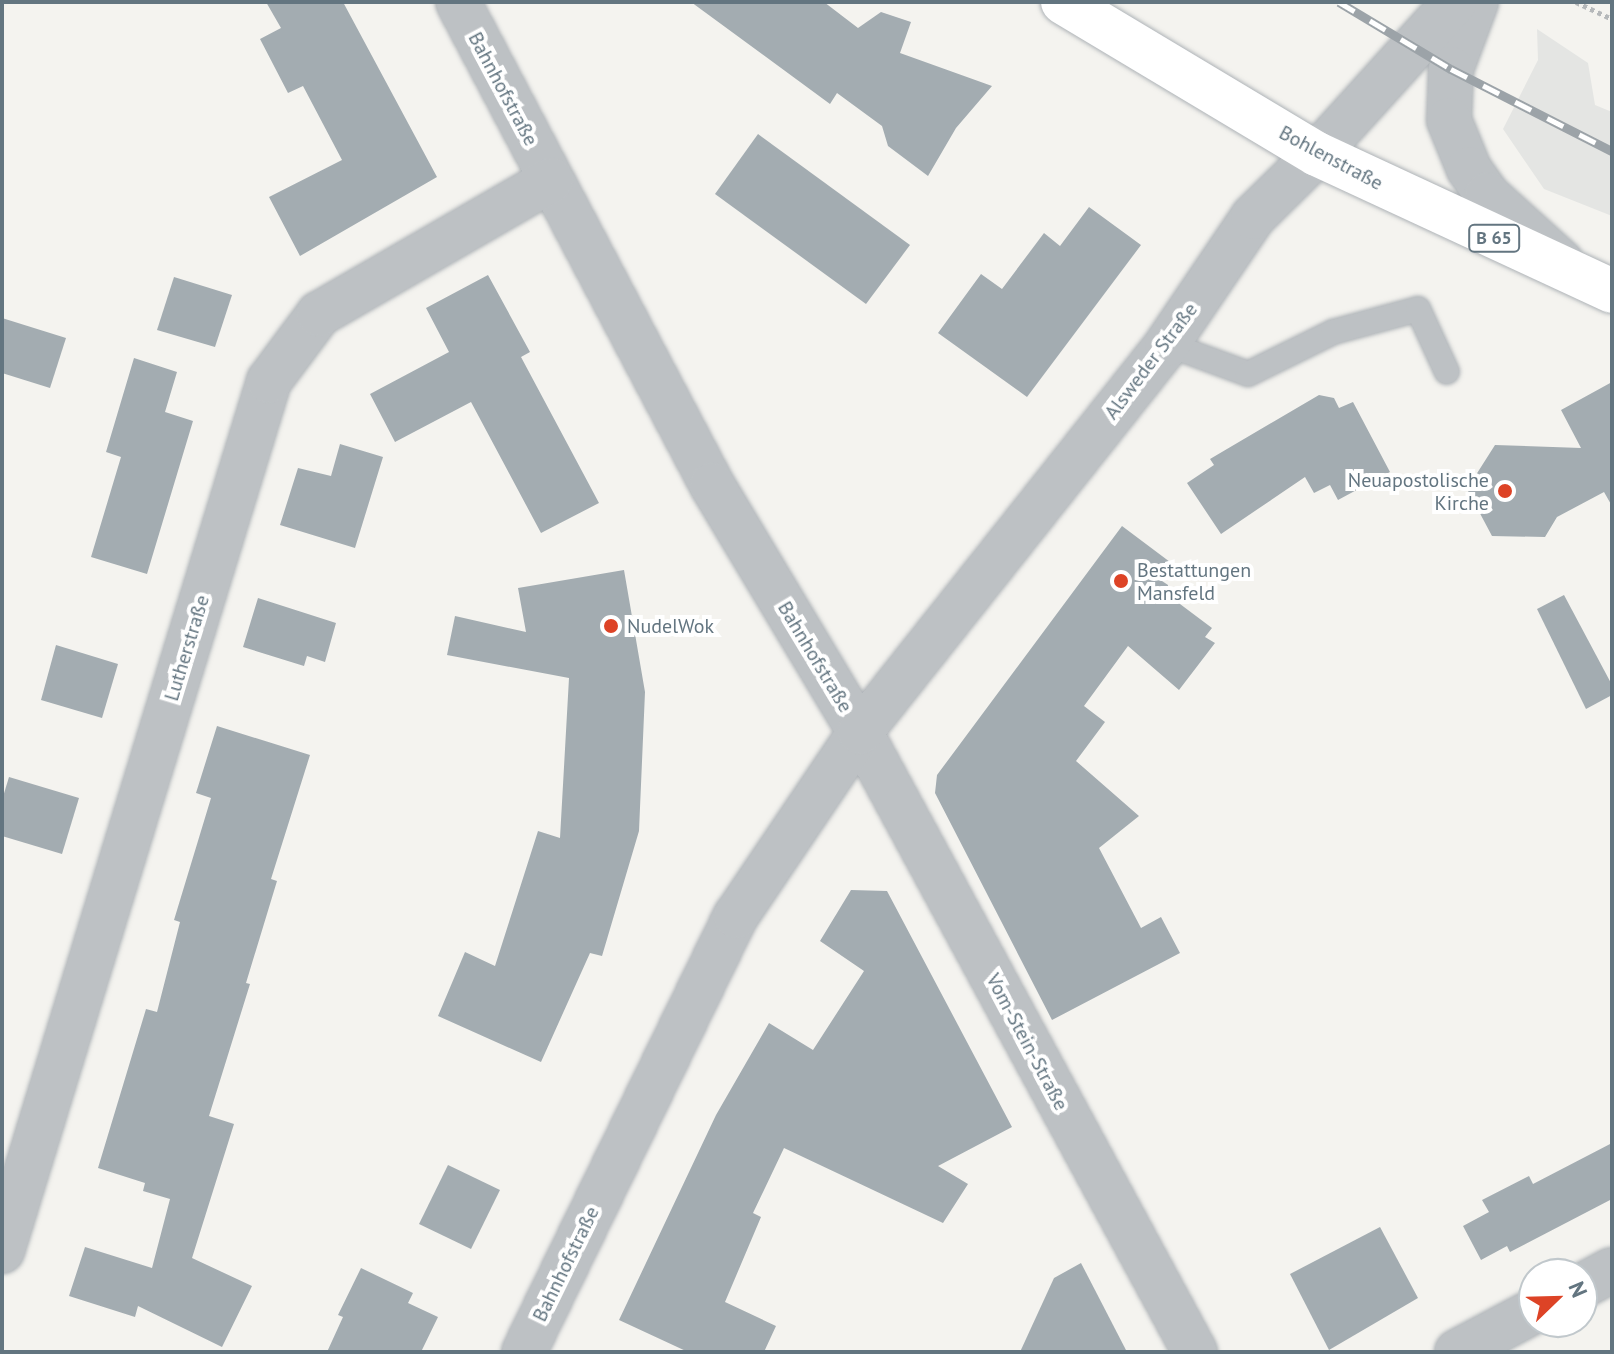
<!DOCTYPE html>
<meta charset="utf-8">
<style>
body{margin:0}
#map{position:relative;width:1614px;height:1354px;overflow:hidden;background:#f4f3ef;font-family:"PT Sans",sans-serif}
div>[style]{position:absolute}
.built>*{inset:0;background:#e4e5e3}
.building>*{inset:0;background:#a3acb1}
.path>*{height:5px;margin-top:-2.5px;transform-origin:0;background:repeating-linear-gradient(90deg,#b5b8ba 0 4px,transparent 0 8px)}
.roads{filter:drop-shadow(0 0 2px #aeb3b7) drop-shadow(0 0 2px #aeb3b7)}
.service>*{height:24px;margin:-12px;padding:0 12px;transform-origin:12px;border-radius:12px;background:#bdc1c4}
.minor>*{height:44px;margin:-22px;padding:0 22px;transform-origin:22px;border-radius:22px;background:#bdc1c4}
.tertiary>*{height:44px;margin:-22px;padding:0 22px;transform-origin:22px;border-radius:22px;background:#bdc1c4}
.primary>*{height:44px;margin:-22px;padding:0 22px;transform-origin:22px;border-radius:22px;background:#fff}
.rail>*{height:9px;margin-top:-4.5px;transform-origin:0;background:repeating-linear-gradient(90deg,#fff 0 18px,#9ca3a8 0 36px);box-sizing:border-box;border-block:2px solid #9ca3a8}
.dots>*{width:22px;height:22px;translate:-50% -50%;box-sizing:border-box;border:4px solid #fff;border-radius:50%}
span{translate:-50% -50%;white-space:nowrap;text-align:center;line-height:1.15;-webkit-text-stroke:8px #fff;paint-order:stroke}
.shield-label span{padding:2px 6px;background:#fff;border:2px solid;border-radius:6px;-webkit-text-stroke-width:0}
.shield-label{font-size:18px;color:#637580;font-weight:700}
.street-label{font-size:20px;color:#637580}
.poi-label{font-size:20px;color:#637580}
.right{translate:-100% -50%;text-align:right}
.left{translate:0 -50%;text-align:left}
.frame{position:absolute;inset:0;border:4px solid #637580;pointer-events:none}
.north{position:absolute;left:1518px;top:1258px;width:80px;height:80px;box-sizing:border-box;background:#fff;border:2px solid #c1c8cc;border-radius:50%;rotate:67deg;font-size:22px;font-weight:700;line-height:32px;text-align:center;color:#637580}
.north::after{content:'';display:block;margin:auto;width:28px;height:36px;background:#dd4326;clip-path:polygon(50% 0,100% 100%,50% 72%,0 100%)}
</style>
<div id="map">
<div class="built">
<div style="clip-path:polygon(1537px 29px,1588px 63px,1595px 105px,1612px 112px,1612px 216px,1544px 189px,1503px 129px,1538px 60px)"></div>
</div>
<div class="building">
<div style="clip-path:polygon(266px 2px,343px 2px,437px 177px,300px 256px,269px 197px,342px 160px,303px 86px,288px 93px,260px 39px,281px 28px)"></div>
<div style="clip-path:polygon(691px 2px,824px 2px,858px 28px,881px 12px,911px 22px,900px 53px,992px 86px,956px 128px,928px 176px,888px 146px,882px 126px,837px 93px,830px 104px)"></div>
<div style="clip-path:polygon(758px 134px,910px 245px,866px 304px,715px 194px)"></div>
<div style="clip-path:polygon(1089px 207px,1141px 245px,1027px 397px,938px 333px,981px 274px,1002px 289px,1044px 233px,1060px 246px)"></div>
<div style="clip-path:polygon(488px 275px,530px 352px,521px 357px,599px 503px,541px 533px,471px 402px,395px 442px,370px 394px,449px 352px,426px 308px)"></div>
<div style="clip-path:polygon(174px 277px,232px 295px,215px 347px,157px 330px)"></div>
<div style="clip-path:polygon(2px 318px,66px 338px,50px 388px,2px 373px)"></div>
<div style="clip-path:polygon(134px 358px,177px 372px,165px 412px,193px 421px,147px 574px,91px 557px,121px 457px,106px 452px)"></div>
<div style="clip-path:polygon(1612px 382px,1612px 506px,1604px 492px,1557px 517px,1545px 537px,1492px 536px,1467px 489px,1495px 445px,1581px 448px,1561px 410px)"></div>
<div style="clip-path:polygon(1319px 395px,1334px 398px,1339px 408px,1353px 402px,1390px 472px,1338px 500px,1330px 485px,1314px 493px,1305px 477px,1221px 534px,1187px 483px,1214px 465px,1210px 459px)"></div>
<div style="clip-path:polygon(340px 444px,383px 457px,355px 548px,280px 525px,298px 468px,331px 476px)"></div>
<div style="clip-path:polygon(1122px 526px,1174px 565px,1156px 577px,1168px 585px,1168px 595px,1212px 628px,1205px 637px,1215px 643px,1179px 690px,1128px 646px,1084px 706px,1105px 722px,1076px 761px,1139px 816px,1099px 848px,1141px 928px,1161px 917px,1180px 953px,1052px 1020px,935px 793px,937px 775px)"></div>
<div style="clip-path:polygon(624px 570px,645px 692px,639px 831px,602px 956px,590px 953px,541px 1062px,438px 1016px,465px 952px,495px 966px,538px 831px,560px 838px,569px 678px,447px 655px,455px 616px,526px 632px,518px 588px)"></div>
<div style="clip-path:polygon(1564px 595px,1612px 685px,1612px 695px,1586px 709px,1537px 609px)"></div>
<div style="clip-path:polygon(258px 598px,336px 623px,325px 662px,307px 656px,304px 666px,243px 647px)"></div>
<div style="clip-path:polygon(56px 645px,118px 664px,102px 718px,41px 700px)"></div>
<div style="clip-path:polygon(217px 726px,310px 755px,271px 879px,277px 881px,246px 983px,250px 984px,209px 1116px,234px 1124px,192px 1258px,252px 1286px,222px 1347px,138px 1306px,135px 1317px,69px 1296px,85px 1247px,152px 1268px,170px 1199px,143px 1191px,145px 1183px,98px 1168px,146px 1009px,157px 1012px,180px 922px,174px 920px,211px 798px,196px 793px)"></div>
<div style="clip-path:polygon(9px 777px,79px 798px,62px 854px,2px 836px,2px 800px)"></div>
<div style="clip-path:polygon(851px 890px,887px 891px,1012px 1127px,938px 1166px,968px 1184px,943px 1223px,784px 1148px,753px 1213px,761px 1217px,725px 1302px,776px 1326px,764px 1352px,688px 1352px,619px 1320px,716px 1115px,769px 1023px,813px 1050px,864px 971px,820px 941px)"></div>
<div style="clip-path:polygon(1612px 1143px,1612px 1199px,1510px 1252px,1507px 1246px,1481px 1260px,1463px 1226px,1489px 1212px,1482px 1200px,1529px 1176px,1533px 1184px)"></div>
<div style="clip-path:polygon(448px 1165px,500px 1190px,471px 1249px,419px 1224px)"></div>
<div style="clip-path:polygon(1380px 1227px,1418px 1298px,1329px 1350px,1290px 1274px)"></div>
<div style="clip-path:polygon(1081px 1263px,1127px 1352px,1020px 1352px,1054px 1278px)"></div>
<div style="clip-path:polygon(361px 1268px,413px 1293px,408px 1303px,438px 1317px,421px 1352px,327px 1352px,343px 1317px,338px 1315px)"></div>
</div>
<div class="path">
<div style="left:1576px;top:2px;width:40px;rotate:25deg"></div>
</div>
<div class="roads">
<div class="service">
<div style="left:1167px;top:344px;width:86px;rotate:20.3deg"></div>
<div style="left:1248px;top:374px;width:95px;rotate:-26.3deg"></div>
<div style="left:1333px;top:332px;width:88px;rotate:-15.1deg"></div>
<div style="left:1418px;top:309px;width:69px;rotate:65.3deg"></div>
</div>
<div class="minor">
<div style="left:458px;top:2px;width:546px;rotate:62.26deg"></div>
<div style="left:712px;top:485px;width:288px;rotate:59.1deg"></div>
<div style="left:860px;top:732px;width:705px;rotate:61.62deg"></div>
<div style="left:2px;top:1251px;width:910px;rotate:-72.94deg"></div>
<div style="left:269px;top:381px;width:84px;rotate:-53.3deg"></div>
<div style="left:319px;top:314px;width:268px;rotate:-30deg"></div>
<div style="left:1582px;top:1286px;width:34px;rotate:-28deg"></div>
<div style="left:524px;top:1352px;width:485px;rotate:-64.1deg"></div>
<div style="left:736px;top:916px;width:222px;rotate:-56deg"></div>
<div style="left:860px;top:732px;width:495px;rotate:-51.6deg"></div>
<div style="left:1167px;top:344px;width:153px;rotate:-55.9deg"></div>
<div style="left:1253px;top:217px;width:90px;rotate:-44.5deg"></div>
<div style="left:1457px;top:1352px;width:87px;rotate:-28deg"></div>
</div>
<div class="tertiary">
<div style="left:1476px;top:2px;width:72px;rotate:110.5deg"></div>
<div style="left:1451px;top:69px;width:51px;rotate:92.2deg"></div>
<div style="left:1449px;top:120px;width:53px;rotate:67.8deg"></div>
<div style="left:1469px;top:169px;width:32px;rotate:55deg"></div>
<div style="left:1487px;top:195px;width:101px;rotate:42.2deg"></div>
<div style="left:1317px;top:154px;width:205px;rotate:-47.8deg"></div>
</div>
<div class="primary">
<div style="left:1063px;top:2px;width:296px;rotate:30.9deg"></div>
<div style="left:1317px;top:154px;width:325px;rotate:24.9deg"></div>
</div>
</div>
<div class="rail">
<div style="left:1339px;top:2px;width:131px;rotate:30.9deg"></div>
<div style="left:1451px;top:69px;width:181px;rotate:27deg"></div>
</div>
<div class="dots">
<div style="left:1505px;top:491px;background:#dd4326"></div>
<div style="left:1121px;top:581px;background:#dd4326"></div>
<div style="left:611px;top:626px;background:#dd4326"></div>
</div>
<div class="shield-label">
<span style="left:1494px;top:238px">B 65</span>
</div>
<div class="street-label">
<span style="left:503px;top:89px;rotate:62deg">Bahnhofstraße</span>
<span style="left:1331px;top:158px;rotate:28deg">Bohlenstraße</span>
<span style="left:1151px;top:361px;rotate:-53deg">Alsweder Straße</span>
<span style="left:187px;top:648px;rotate:-73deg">Lutherstraße</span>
<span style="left:815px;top:657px;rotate:59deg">Bahnhofstraße</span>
<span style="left:1027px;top:1042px;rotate:62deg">Vom-Stein-Straße</span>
<span style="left:566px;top:1264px;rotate:-64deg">Bahnhofstraße</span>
</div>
<div class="poi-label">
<span class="right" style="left:1489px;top:492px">Neuapostolische<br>Kirche</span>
<span class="left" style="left:1137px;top:582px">Bestattungen<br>Mansfeld</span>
<span class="left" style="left:627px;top:626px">NudelWok</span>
</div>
<div class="frame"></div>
<div class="north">N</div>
</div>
